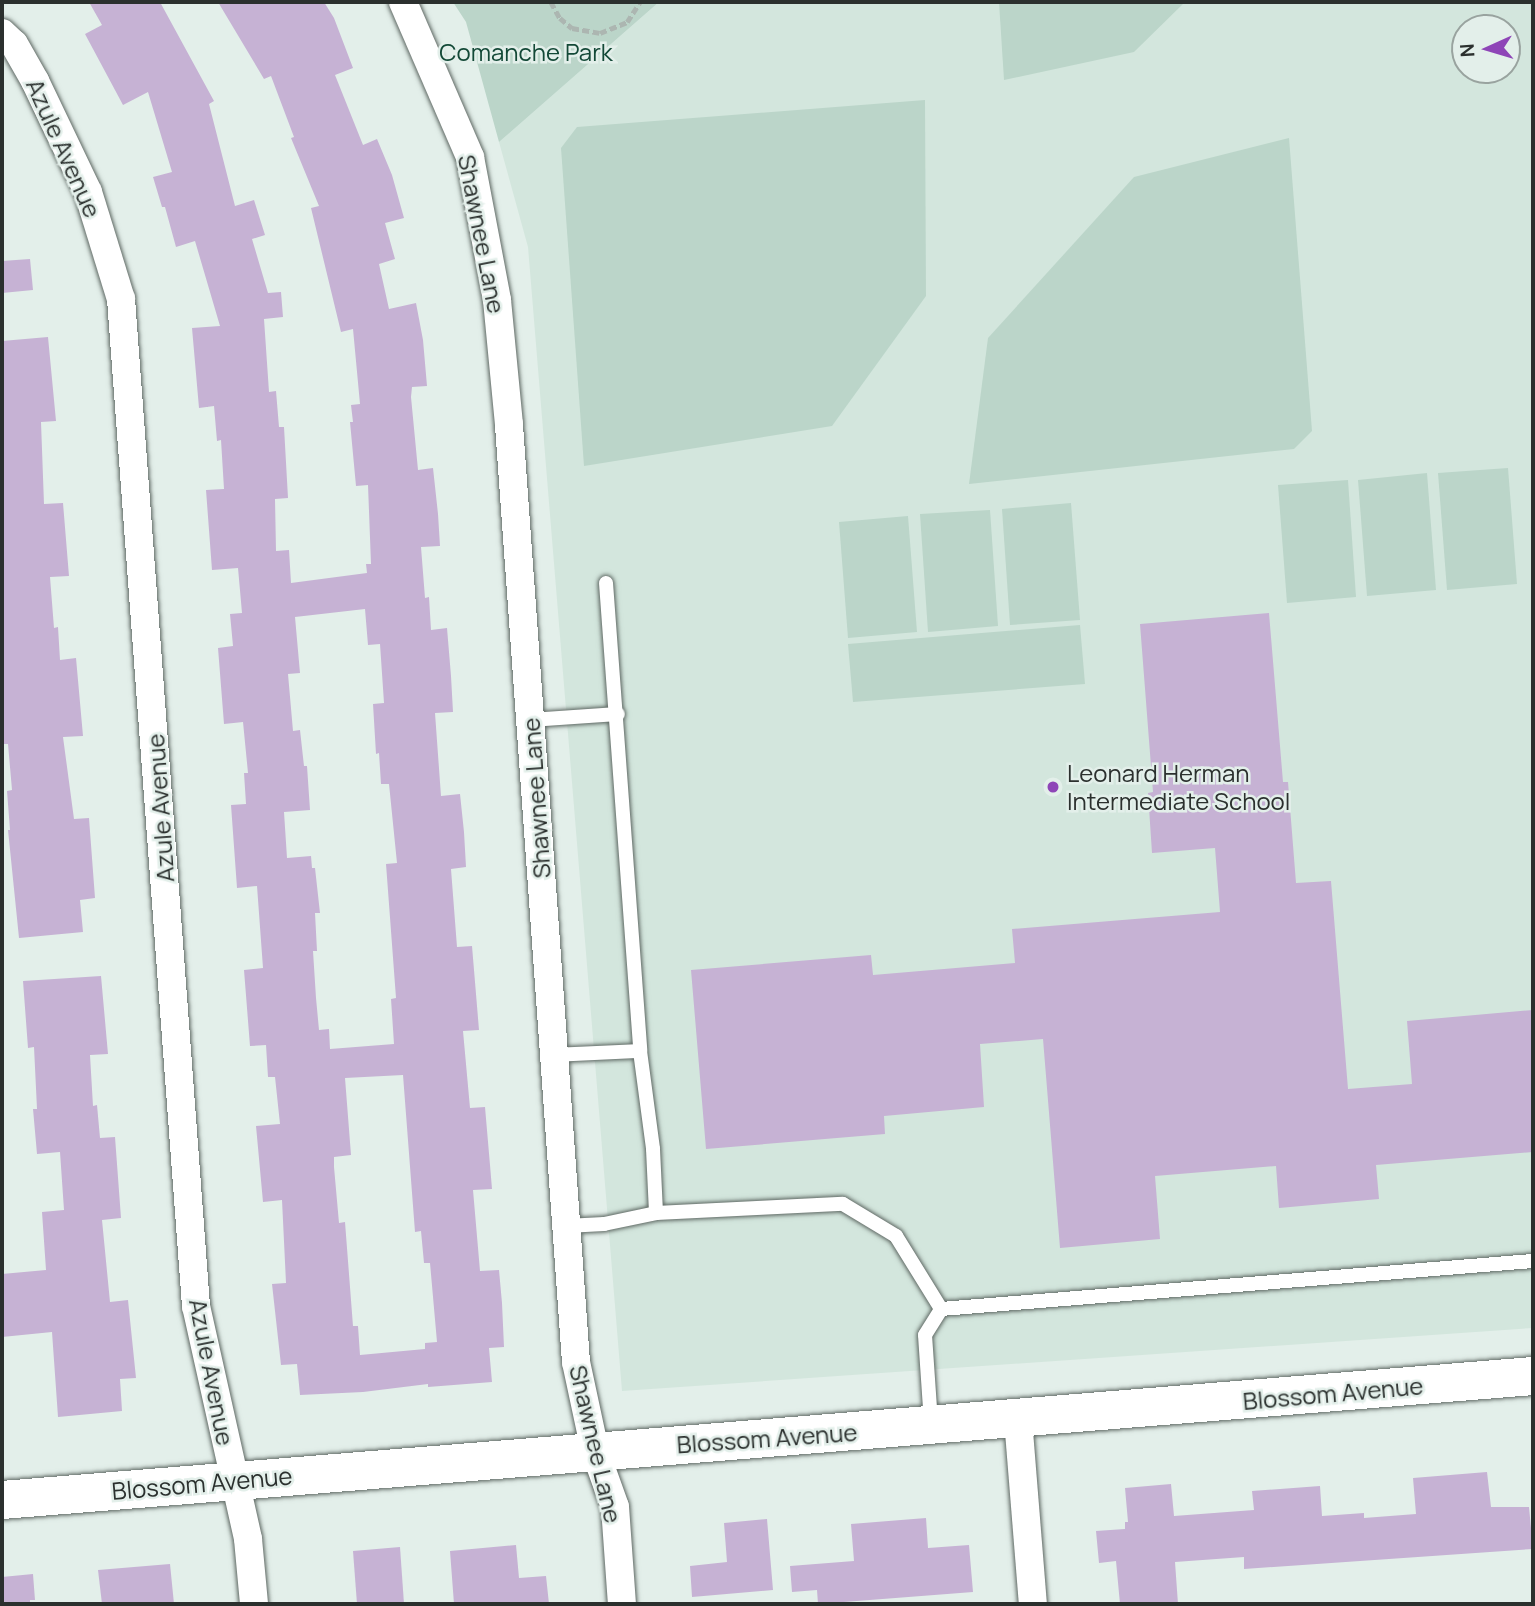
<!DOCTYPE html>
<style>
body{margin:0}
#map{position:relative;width:1535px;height:1606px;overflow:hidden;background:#e3efea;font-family:Manrope,sans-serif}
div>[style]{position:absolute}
.built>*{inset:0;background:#d3e6dd}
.green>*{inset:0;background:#bbd5c9}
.building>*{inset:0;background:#c6b2d4}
.path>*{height:4.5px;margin-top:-2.25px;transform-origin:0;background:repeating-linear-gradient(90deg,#acb6b1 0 7px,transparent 0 10.5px)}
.roads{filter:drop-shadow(0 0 2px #5f6964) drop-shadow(0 0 2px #5f6964)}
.lane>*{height:14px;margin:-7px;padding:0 7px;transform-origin:7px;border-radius:7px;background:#fff}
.street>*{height:28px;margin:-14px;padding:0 14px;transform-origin:14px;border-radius:14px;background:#fff}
.secondary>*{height:38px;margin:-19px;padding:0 19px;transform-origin:19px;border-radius:19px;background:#fff}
.dots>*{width:19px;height:19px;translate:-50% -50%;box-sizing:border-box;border:4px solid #e3efea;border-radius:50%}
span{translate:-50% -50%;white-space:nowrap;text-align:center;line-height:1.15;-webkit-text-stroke:5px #e3efea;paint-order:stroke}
.park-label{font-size:24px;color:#134937}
.street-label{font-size:24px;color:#2b302e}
.poi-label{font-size:24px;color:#2b302e}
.left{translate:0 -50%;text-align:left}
.frame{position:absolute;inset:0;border:4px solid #2b302e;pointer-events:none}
.north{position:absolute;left:1451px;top:14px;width:70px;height:70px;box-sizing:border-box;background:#e3efea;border:2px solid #99a39f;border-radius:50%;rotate:266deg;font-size:19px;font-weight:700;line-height:28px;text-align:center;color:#2b302e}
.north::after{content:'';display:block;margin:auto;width:24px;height:32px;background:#8e45b7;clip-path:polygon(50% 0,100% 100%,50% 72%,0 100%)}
</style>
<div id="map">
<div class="built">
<div style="clip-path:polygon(evenodd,659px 2px,1533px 2px,1533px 1328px,622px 1391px,528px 247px,499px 142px,659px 2px,1465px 28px,1507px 28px,1507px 70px,1465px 70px,1465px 28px)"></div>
</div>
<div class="green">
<div style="clip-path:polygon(453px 2px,659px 2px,499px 142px,466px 22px)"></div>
<div style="clip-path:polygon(999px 2px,1185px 2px,1134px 52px,1004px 80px)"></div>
<div style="clip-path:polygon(925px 100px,926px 296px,832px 426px,584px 466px,561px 148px,577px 127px)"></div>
<div style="clip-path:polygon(1289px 138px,1312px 431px,1294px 449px,969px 484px,988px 338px,1134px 177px)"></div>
<div style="clip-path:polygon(1508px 468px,1517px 584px,1447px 590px,1438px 473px)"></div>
<div style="clip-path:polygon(1427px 473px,1436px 590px,1367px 596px,1358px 480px)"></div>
<div style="clip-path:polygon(1348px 480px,1356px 597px,1287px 603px,1278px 485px)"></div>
<div style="clip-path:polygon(1071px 503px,1080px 620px,1010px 625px,1002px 509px)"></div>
<div style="clip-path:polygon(990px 510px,998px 626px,928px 632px,920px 514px)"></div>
<div style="clip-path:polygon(908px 516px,917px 632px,848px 638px,839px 522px)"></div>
<div style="clip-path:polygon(1080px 625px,1085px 684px,853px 702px,848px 644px)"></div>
</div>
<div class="building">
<div style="clip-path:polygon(evenodd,89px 2px,160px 2px,214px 101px,209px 104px,235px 206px,254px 200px,265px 235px,252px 239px,268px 293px,281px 292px,283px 317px,264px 319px,269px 392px,276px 391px,279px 427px,284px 427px,288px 498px,275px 499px,276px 551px,289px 550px,291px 583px,367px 573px,366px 564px,371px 564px,368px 485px,356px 486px,350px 422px,353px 422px,351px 405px,360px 404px,353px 329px,341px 332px,311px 208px,319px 206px,291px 138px,294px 137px,271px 76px,264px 79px,218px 2px,324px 2px,334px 18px,353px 68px,335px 75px,363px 145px,377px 139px,392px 175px,404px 218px,385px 223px,395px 259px,379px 264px,389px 309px,416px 303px,423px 340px,427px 386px,412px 387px,411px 397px,418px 470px,433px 468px,438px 514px,440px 546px,421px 547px,425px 598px,429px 597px,431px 630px,447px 628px,451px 676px,453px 712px,435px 713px,441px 796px,460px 794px,464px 832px,466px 867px,451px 869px,457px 947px,472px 946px,479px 1030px,463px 1031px,470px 1108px,485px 1107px,490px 1165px,492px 1189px,473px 1190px,480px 1271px,499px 1270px,502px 1303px,504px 1347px,489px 1348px,492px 1382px,428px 1387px,428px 1384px,363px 1392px,300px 1395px,297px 1364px,281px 1365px,272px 1284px,286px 1283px,282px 1200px,263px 1202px,256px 1126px,280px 1124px,275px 1077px,268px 1077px,266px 1045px,250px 1046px,244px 970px,263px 968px,257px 886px,237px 888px,231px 805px,246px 804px,244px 773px,248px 773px,243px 722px,224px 724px,218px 648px,233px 646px,230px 614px,242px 613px,238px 568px,212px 570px,206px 490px,224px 489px,221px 440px,217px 441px,214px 406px,199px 408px,192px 328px,220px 326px,195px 241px,176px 247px,165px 207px,162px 207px,153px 177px,172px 172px,148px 92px,123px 105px,85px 34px,102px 25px,89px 2px,365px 609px,368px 645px,380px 644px,384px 703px,373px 704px,376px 754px,379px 753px,381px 784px,389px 784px,397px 863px,386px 864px,396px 998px,391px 999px,394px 1044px,330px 1049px,329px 1029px,319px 1030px,316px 998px,313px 951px,317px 951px,315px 913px,320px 913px,315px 868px,312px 868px,311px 856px,287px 858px,284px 812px,310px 810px,307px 766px,304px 766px,300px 730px,293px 731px,288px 674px,300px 673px,295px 617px,365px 609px,89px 2px,403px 1075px,415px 1232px,421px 1231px,424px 1263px,430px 1263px,437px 1342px,425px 1343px,425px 1349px,360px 1355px,358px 1326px,353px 1326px,345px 1222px,339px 1223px,334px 1167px,334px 1157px,351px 1155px,345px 1078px,403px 1075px)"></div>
<div style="clip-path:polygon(30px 259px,33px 290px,2px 293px,2px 261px)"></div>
<div style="clip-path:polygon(48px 337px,56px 421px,41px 422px,44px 504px,63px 503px,69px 576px,50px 577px,54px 628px,58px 627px,60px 660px,76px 658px,83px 736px,63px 737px,74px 819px,89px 818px,95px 898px,80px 900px,83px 932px,19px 938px,8px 830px,10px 830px,7px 791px,12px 790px,8px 744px,2px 744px,2px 341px)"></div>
<div style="clip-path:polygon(1269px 613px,1283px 782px,1288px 782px,1296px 883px,1331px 881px,1348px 1089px,1412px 1084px,1407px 1021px,1533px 1010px,1533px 1152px,1376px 1165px,1379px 1199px,1279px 1208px,1276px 1166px,1155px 1176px,1160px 1239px,1060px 1248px,1043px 1039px,980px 1044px,984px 1107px,884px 1116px,885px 1134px,706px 1149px,691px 970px,871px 955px,873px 975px,1015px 963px,1012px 929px,1220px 912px,1215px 848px,1152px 853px,1148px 793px,1153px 792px,1140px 624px)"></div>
<div style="clip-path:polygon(101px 976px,108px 1054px,90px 1055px,93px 1106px,97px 1105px,100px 1138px,115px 1137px,121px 1218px,102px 1220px,110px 1302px,128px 1300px,136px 1378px,120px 1379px,122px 1411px,58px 1417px,52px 1332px,2px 1337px,2px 1274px,46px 1270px,42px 1212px,64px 1210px,60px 1152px,37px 1154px,33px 1109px,37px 1109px,34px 1047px,28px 1048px,23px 981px)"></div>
<div style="clip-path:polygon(1487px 1472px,1491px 1507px,1529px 1507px,1533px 1549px,1244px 1569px,1244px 1557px,1175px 1562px,1178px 1604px,1120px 1604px,1116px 1561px,1099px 1563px,1096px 1531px,1125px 1529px,1125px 1522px,1128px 1522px,1125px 1488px,1171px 1484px,1174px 1516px,1254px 1510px,1252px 1491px,1320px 1486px,1322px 1516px,1364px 1513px,1364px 1518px,1416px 1514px,1413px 1478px)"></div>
<div style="clip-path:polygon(926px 1518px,928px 1548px,969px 1545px,973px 1592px,818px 1604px,817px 1590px,792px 1592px,790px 1566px,854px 1561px,851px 1524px)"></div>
<div style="clip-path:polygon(767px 1519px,773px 1590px,692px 1597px,690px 1566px,727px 1562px,724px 1523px)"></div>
<div style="clip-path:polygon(516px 1545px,519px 1578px,546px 1576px,549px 1604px,454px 1604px,450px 1551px)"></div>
<div style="clip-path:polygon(400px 1547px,404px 1604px,357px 1604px,353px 1551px)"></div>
<div style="clip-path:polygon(170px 1564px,174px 1604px,102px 1604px,98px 1570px)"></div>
<div style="clip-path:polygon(33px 1574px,35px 1600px,30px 1600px,30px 1604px,2px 1604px,2px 1577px)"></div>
</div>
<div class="path">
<div style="left:551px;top:2px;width:18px;rotate:61deg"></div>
<div style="left:560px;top:18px;width:16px;rotate:40deg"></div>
<div style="left:572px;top:28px;width:28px;rotate:10deg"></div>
<div style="left:600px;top:33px;width:29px;rotate:-22deg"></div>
<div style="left:627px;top:22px;width:24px;rotate:-57deg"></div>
</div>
<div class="roads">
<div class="lane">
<div style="left:606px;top:583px;width:469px;rotate:85.8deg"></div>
<div style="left:640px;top:1051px;width:99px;rotate:82.4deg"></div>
<div style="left:653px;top:1149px;width:64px;rotate:87.3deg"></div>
<div style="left:656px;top:1213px;width:187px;rotate:-2.8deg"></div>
<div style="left:843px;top:1204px;width:62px;rotate:31.1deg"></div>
<div style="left:896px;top:1236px;width:86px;rotate:58.3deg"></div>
<div style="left:530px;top:720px;width:88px;rotate:-3.9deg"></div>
<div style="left:554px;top:1055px;width:86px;rotate:-2.7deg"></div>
<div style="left:566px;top:1226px;width:38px;rotate:-3deg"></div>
<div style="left:604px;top:1224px;width:53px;rotate:-11.9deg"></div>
<div style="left:931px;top:1423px;width:88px;rotate:-93.9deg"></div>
<div style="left:925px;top:1335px;width:31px;rotate:-58deg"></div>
<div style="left:941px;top:1309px;width:594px;rotate:-4.64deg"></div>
</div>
<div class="street">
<div style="left:403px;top:2px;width:169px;rotate:66.6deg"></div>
<div style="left:470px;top:157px;width:146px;rotate:79.3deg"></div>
<div style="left:497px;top:300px;width:126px;rotate:84.5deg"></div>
<div style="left:509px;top:425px;width:939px;rotate:85.91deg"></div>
<div style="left:576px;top:1362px;width:91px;rotate:77.9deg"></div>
<div style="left:595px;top:1451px;width:59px;rotate:70.3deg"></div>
<div style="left:615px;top:1507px;width:97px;rotate:85.9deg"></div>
<div style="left:2px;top:33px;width:16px;rotate:43deg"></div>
<div style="left:14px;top:44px;width:43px;rotate:60.4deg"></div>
<div style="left:35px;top:81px;width:123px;rotate:64.5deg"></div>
<div style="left:88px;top:192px;width:112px;rotate:72.9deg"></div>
<div style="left:121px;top:299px;width:1010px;rotate:85.74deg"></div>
<div style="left:196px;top:1306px;width:239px;rotate:77.4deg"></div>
<div style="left:248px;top:1539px;width:65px;rotate:84.7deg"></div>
<div style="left:1018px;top:1419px;width:186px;rotate:85.4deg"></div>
</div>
<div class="secondary">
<div style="left:2px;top:1500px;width:1536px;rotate:-4.63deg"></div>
</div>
</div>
<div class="dots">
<div style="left:1053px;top:787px;background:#8e45b7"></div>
</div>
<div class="park-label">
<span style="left:526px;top:52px">Comanche Park</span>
</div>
<div class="street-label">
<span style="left:64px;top:148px;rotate:66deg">Azule Avenue</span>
<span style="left:482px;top:234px;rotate:79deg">Shawnee Lane</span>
<span style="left:536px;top:798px;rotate:-94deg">Shawnee Lane</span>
<span style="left:160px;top:808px;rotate:-94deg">Azule Avenue</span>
<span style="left:212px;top:1372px;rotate:79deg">Azule Avenue</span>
<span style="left:1333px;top:1393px;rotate:-5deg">Blossom Avenue</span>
<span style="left:767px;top:1438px;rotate:-4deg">Blossom Avenue</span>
<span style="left:596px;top:1444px;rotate:77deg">Shawnee Lane</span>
<span style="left:202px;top:1483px;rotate:-5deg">Blossom Avenue</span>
</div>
<div class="poi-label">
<span class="left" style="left:1067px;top:787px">Leonard Herman<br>Intermediate School</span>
</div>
<div class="frame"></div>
<div class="north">N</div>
</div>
